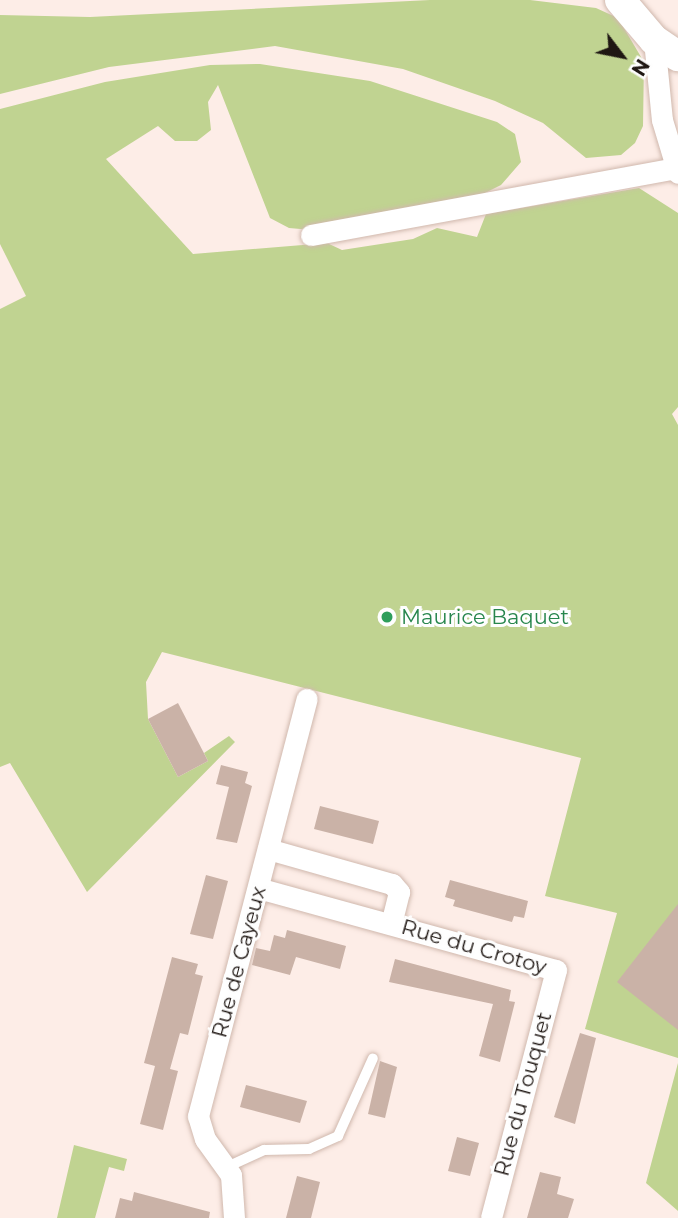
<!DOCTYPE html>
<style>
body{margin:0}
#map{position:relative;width:678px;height:1218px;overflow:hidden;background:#fdede7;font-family:Montserrat,sans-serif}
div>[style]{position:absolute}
.green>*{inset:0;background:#c0d391}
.building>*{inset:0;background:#cab2a7}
.roads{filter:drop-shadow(0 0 2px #d0b8ad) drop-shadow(0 0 2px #d0b8ad)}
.lane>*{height:10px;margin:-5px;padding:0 5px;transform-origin:5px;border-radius:5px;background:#fff}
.street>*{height:21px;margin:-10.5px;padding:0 10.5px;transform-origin:10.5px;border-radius:10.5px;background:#fff}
.secondary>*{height:30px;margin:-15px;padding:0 15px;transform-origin:15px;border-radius:15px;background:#fff}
.dots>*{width:19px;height:19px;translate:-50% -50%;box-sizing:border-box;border:4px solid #fefefe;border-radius:50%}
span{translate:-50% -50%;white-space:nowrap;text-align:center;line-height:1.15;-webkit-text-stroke:6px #fefefe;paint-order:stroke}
.leisure-label{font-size:21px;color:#27864d}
.left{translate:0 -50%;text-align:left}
.street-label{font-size:21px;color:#1f1713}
.north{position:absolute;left:587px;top:21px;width:70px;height:70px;-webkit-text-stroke:5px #fefefe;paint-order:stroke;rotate:122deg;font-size:19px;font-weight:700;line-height:28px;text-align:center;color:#1f1713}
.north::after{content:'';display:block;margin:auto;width:24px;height:32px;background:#1f1713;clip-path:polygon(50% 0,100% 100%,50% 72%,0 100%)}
</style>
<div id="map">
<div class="green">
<div style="clip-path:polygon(430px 0,530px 0,596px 8px,618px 18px,644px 62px,643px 126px,635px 143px,621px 155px,586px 158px,543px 123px,495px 101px,403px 69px,275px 46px,109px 67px,0 94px,0 15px,90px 17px)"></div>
<div style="clip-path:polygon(260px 64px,370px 81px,497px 122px,515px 134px,521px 162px,501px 185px,477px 197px,312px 230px,289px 228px,270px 218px,218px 85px,208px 102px,211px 130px,197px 141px,175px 141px,158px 126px,106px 159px,193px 254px,327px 243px,342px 250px,413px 239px,437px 228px,477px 237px,486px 214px,639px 188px,678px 213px,678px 407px,672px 414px,678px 425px,678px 1058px,585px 1029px,617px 913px,545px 896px,581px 758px,162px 652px,146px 682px,148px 719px,178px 777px,208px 761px,204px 753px,229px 736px,235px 742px,87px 892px,10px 763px,0 767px,0 309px,26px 296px,0 244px,0 109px,105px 82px,210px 65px)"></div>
<div style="clip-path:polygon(678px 1063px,678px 1211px,646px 1183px)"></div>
<div style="clip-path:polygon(74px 1145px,127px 1159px,124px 1171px,109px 1167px,95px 1218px,57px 1218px)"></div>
</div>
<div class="building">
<div style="clip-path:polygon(178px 703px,208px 761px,178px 777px,148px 719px)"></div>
<div style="clip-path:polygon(221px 765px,248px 772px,245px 783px,252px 786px,237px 843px,216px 839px,229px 787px,216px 784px)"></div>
<div style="clip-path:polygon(320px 806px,379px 821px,373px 844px,314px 829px)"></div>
<div style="clip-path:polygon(206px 875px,228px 881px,213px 939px,190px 934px)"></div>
<div style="clip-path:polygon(450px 880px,528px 901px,524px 918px,514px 916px,512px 922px,453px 906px,455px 900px,445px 897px)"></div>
<div style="clip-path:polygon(678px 904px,678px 1030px,617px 982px)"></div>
<div style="clip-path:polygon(287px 930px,346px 946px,340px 969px,296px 957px,290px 975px,252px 965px,256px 948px,270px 951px,274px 935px,285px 938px)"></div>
<div style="clip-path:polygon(172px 957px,198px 964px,195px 974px,203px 976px,188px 1035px,180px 1033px,170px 1069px,178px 1071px,163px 1130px,140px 1124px,155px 1066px,144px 1063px)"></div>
<div style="clip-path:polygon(395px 959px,511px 990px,509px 1001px,515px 1002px,500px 1062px,479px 1056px,493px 1004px,389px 982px)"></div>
<div style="clip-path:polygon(580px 1033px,596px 1038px,575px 1124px,554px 1117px)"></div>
<div style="clip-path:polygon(380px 1061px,397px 1067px,385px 1118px,368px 1114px)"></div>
<div style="clip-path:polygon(246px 1085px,307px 1101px,300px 1123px,240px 1107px)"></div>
<div style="clip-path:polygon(457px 1137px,479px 1143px,470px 1176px,448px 1171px)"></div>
<div style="clip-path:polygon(540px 1172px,561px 1177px,557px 1194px,574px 1199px,568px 1218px,527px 1218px)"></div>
<div style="clip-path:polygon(297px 1176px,320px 1182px,311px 1218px,286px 1218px)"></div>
<div style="clip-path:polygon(134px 1192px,210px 1212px,209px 1218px,115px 1218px,120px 1198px,132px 1201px)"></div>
</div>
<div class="roads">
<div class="lane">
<div style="left:227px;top:1167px;width:41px;rotate:-24.7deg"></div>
<div style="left:264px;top:1150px;width:45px;rotate:-1.3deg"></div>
<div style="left:309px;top:1149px;width:32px;rotate:-24deg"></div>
<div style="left:338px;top:1136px;width:85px;rotate:-65.8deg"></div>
</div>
<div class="street">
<div style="left:654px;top:40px;width:80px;rotate:84.3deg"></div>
<div style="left:662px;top:120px;width:55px;rotate:73.2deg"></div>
<div style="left:311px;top:235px;width:371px;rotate:-10.4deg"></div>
<div style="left:268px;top:849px;width:129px;rotate:15.8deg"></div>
<div style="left:392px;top:884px;width:11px;rotate:49deg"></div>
<div style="left:399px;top:892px;width:32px;rotate:104deg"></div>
<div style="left:258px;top:888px;width:309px;rotate:15.4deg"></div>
<div style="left:556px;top:970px;width:256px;rotate:104.7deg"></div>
<div style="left:234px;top:1218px;width:43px;rotate:-94deg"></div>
<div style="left:231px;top:1175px;width:44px;rotate:-125.8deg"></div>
<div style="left:205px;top:1139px;width:24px;rotate:-107deg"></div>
<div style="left:198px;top:1116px;width:431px;rotate:-75.4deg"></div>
</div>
<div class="secondary">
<div style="left:620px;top:0;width:52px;rotate:49.6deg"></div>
<div style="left:654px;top:40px;width:29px;rotate:34deg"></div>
</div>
</div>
<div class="dots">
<div style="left:387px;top:617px;background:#2e9e5b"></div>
</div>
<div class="leisure-label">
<span class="left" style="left:401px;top:617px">Maurice Baquet</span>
</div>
<div class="street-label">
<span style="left:474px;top:947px;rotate:16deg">Rue du Crotoy</span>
<span style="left:239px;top:962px;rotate:-75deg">Rue de Cayeux</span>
<span style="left:523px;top:1094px;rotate:-75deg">Rue du Touquet</span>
</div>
<div class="north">N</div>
</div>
